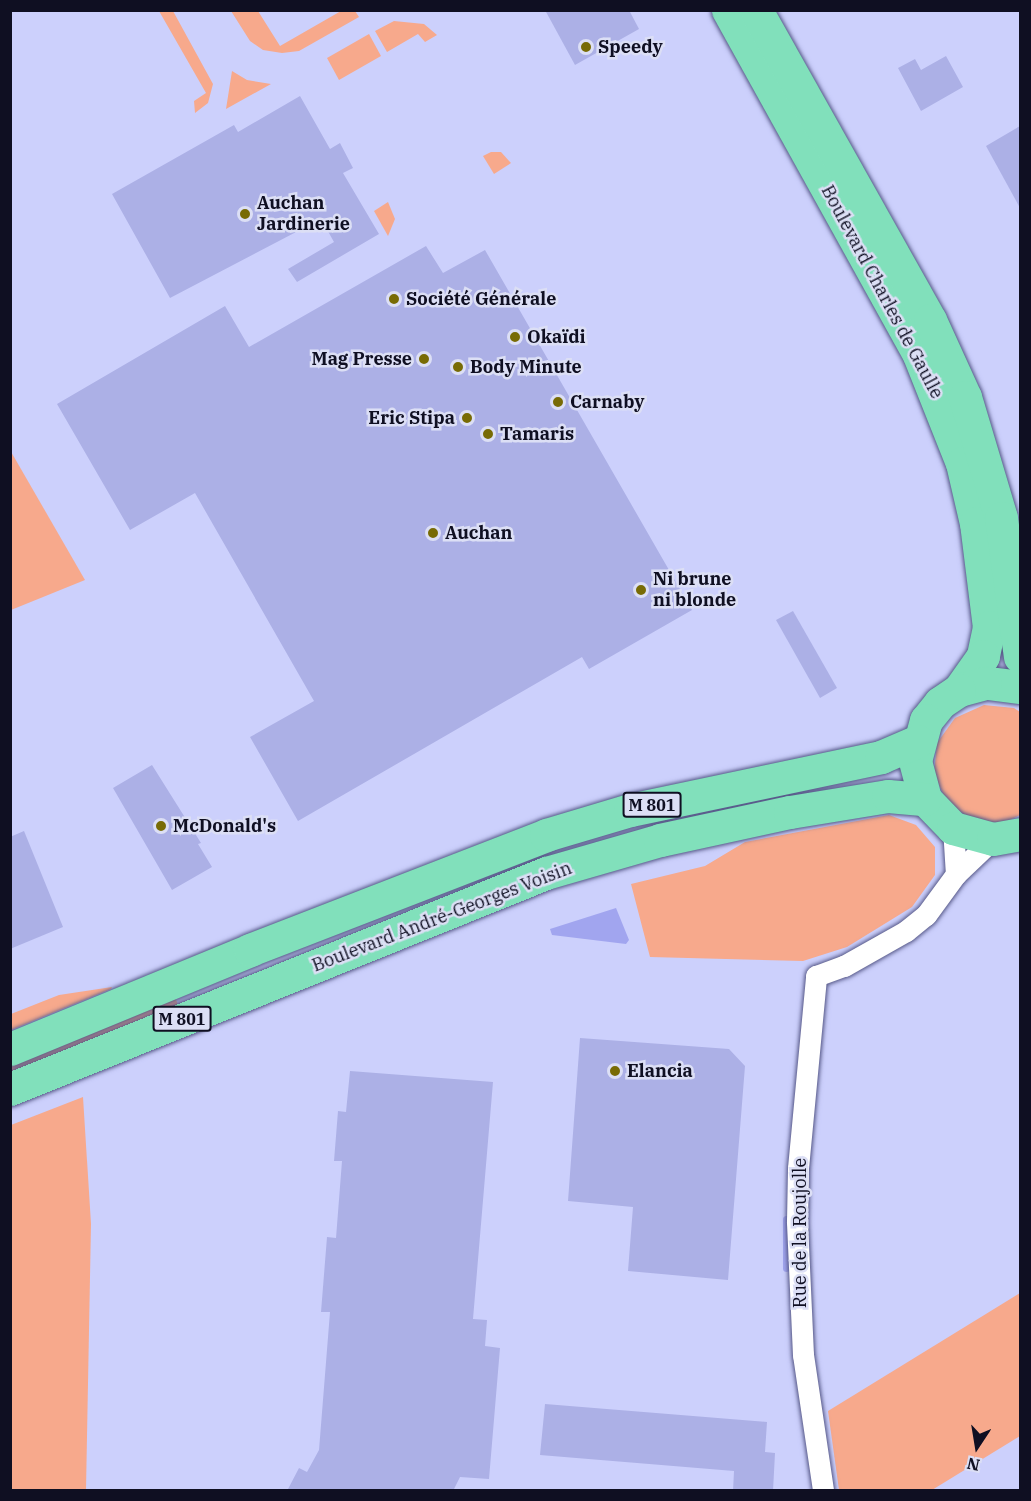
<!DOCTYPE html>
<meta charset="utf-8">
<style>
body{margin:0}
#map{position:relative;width:1031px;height:1501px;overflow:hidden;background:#ccd0fc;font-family:"IBM Plex Serif",serif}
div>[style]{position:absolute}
.green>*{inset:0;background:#f7a98c}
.water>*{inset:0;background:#a1a5ef}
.stream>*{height:7px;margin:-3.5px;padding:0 3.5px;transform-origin:3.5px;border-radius:3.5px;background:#a1a5ef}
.building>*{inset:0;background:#acb0e6}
.roads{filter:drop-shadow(0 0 2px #565888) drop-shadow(0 0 2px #565888)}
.street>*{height:21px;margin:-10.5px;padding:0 10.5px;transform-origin:10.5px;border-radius:10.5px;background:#fff}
.primary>*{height:33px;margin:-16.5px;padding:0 16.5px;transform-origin:16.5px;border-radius:16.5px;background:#81e0bb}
.dots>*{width:16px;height:16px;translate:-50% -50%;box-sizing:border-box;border:3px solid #dcdff5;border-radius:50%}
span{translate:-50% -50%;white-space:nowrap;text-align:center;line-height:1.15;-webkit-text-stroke:5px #dcdff5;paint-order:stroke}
.shield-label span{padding:2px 4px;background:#dcdff5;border:2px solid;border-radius:4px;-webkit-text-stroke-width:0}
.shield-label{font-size:16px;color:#0f0f22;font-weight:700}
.poi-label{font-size:18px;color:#0f0f22;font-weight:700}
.left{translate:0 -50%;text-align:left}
.right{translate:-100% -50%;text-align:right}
.street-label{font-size:18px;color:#0f0f22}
.frame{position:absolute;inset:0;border:12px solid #0f0f22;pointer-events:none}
.north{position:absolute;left:947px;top:1417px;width:60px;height:60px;-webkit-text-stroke:4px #dcdff5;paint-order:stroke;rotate:192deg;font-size:16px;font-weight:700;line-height:24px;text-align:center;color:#0f0f22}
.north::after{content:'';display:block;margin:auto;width:21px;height:27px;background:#0f0f22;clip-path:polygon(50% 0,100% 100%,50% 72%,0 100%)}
</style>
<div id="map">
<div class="green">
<div style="clip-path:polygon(159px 11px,173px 11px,213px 84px,208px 103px,195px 113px,194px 101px,206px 93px)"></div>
<div style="clip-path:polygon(231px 11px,258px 11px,280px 46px,341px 11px,355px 11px,359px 17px,299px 51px,282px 53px,263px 50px,250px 41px)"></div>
<div style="clip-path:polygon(394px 21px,424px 24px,437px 35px,425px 42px,418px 34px,387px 52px,375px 31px)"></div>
<div style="clip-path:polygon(369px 34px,381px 56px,339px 80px,327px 58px)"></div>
<div style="clip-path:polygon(232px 71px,247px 80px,271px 84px,226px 109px)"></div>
<div style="clip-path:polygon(491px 152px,501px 152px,511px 163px,494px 174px,483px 156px)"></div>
<div style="clip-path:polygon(388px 202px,395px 219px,388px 236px,374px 211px)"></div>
<div style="clip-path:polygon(10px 450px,85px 580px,11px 610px,10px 610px)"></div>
<div style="clip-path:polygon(984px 705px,1014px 708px,1020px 712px,1020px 815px,1003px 823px,972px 820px,947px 802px,934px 774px,937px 743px,955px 718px)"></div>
<div style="clip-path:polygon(889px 815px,916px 825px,935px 847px,935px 875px,912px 907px,847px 947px,803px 961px,650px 957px,631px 884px,705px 866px,745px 842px)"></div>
<div style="clip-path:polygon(112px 987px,111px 989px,11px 1030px,11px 1014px,59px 995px)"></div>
<div style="clip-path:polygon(174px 995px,179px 1007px,11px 1076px,11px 1063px)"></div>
<div style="clip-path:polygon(83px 1097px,91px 1224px,86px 1490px,11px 1490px,11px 1125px)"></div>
<div style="clip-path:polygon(1020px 1293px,1020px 1436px,932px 1490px,839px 1490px,828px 1411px)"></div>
</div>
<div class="water">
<div style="clip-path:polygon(616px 908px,629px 940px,626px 944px,552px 935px,550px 929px)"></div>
</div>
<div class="stream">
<div style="left:786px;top:1268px;width:49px;rotate:-90deg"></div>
</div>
<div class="building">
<div style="clip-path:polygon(545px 10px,629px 10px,639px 29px,575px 65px)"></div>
<div style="clip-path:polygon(946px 56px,963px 87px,921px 111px,898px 68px,915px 59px,921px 70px)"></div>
<div style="clip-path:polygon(300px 96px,330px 149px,340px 143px,353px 168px,343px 173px,379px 234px,297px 282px,288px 269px,334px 242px,321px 219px,170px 298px,112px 194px,234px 125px,238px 132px)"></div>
<div style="clip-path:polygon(1020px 126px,1020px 208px,986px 146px)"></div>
<div style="clip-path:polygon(426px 246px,443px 273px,485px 250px,692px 610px,589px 669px,582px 657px,298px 821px,250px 737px,314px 701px,195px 493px,130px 530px,57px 404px,225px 306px,249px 347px)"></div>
<div style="clip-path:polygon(793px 611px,837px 688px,820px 698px,776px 620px)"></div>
<div style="clip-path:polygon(152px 765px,201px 843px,198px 844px,212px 867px,172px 890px,113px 788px)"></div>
<div style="clip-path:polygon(24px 831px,63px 927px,10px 949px,10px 837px)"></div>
<div style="clip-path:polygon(580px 1038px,729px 1049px,745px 1066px,728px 1280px,628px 1271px,633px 1207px,568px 1201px)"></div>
<div style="clip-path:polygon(350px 1071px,493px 1082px,473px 1319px,487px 1320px,485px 1346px,500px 1348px,489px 1479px,460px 1477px,453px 1491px,287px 1491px,299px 1468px,307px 1472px,319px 1450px,330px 1312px,321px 1312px,327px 1237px,336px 1238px,342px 1161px,334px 1161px,338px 1111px,346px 1112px)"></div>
<div style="clip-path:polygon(545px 1404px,767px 1422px,765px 1452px,775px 1453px,773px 1491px,733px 1491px,734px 1471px,540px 1455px)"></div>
</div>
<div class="roads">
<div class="street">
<div style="left:953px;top:828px;width:46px;rotate:86.3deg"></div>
<div style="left:823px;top:1490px;width:136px;rotate:-98.4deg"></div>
<div style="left:803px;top:1355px;width:134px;rotate:-92.6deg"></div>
<div style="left:797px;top:1221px;width:53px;rotate:-88.9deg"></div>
<div style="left:798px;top:1168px;width:193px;rotate:-84.6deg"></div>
<div style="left:816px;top:976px;width:30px;rotate:-20deg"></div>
<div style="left:844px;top:966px;width:71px;rotate:-29.4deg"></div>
<div style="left:906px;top:931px;width:26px;rotate:-39deg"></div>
<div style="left:926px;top:915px;width:51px;rotate:-53.8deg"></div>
<div style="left:956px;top:874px;width:51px;rotate:-43.4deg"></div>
</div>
<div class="primary">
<div style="left:728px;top:10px;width:394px;rotate:61deg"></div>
<div style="left:919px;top:355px;width:116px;rotate:68.3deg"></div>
<div style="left:962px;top:463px;width:62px;rotate:76.9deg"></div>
<div style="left:976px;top:523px;width:105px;rotate:82.9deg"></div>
<div style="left:989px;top:627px;width:30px;rotate:102deg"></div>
<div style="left:983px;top:656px;width:42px;rotate:125.2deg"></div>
<div style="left:756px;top:10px;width:355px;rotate:60.7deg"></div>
<div style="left:930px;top:320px;width:85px;rotate:65.6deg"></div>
<div style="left:965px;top:397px;width:126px;rotate:73.4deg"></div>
<div style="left:1001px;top:518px;width:140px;rotate:82.2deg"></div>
<div style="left:1020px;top:687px;width:35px;rotate:-173deg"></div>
<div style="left:985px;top:683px;width:27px;rotate:165deg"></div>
<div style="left:959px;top:690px;width:23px;rotate:146deg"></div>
<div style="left:940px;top:703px;width:22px;rotate:129deg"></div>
<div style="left:926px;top:720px;width:42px;rotate:105deg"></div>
<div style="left:915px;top:761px;width:39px;rotate:75deg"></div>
<div style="left:925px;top:799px;width:40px;rotate:46deg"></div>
<div style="left:953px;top:828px;width:41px;rotate:15.4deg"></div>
<div style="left:993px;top:839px;width:27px;rotate:-10deg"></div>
<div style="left:10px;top:1049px;width:260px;rotate:-22.4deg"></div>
<div style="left:250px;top:950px;width:318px;rotate:-21.2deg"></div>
<div style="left:546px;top:835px;width:88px;rotate:-16.6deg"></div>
<div style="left:630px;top:810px;width:257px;rotate:-11.9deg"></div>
<div style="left:881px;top:757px;width:40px;rotate:-23.4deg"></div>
<div style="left:10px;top:1089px;width:578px;rotate:-21.95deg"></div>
<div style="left:546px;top:873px;width:119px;rotate:-16.1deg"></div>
<div style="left:660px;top:840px;width:133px;rotate:-12.2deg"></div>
<div style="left:790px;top:812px;width:99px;rotate:-9.3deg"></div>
<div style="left:888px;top:796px;width:37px;rotate:5deg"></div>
</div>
</div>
<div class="dots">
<div style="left:586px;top:47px;background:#786b05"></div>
<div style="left:245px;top:214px;background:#786b05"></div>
<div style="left:394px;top:299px;background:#786b05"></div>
<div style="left:515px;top:337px;background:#786b05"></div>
<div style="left:424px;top:359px;background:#786b05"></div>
<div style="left:458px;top:367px;background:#786b05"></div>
<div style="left:558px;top:402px;background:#786b05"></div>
<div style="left:467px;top:418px;background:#786b05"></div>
<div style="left:488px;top:434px;background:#786b05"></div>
<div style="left:433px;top:533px;background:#786b05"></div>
<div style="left:641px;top:590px;background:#786b05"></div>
<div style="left:161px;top:826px;background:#786b05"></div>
<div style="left:615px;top:1071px;background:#786b05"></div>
</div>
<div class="shield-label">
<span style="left:652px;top:805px">M 801</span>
<span style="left:182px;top:1019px">M 801</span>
</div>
<div class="poi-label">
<span class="left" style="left:598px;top:47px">Speedy</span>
<span class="left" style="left:257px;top:214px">Auchan<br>Jardinerie</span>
<span class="left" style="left:406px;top:299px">Société Générale</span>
<span class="left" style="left:527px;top:337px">Okaïdi</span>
<span class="right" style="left:412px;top:359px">Mag Presse</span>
<span class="left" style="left:470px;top:367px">Body Minute</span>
<span class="left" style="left:570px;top:402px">Carnaby</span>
<span class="right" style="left:455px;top:418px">Eric Stipa</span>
<span class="left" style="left:500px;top:434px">Tamaris</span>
<span class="left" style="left:445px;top:533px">Auchan</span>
<span class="left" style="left:653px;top:590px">Ni brune<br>ni blonde</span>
<span class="left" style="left:173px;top:826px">McDonald's</span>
<span class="left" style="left:627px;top:1071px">Elancia</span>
</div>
<div class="street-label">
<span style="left:882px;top:292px;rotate:62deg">Boulevard Charles de Gaulle</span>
<span style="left:442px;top:917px;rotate:-21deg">Boulevard André-Georges Voisin</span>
<span style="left:800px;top:1233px;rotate:-90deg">Rue de la Roujolle</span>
</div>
<div class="frame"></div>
<div class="north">N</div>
</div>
